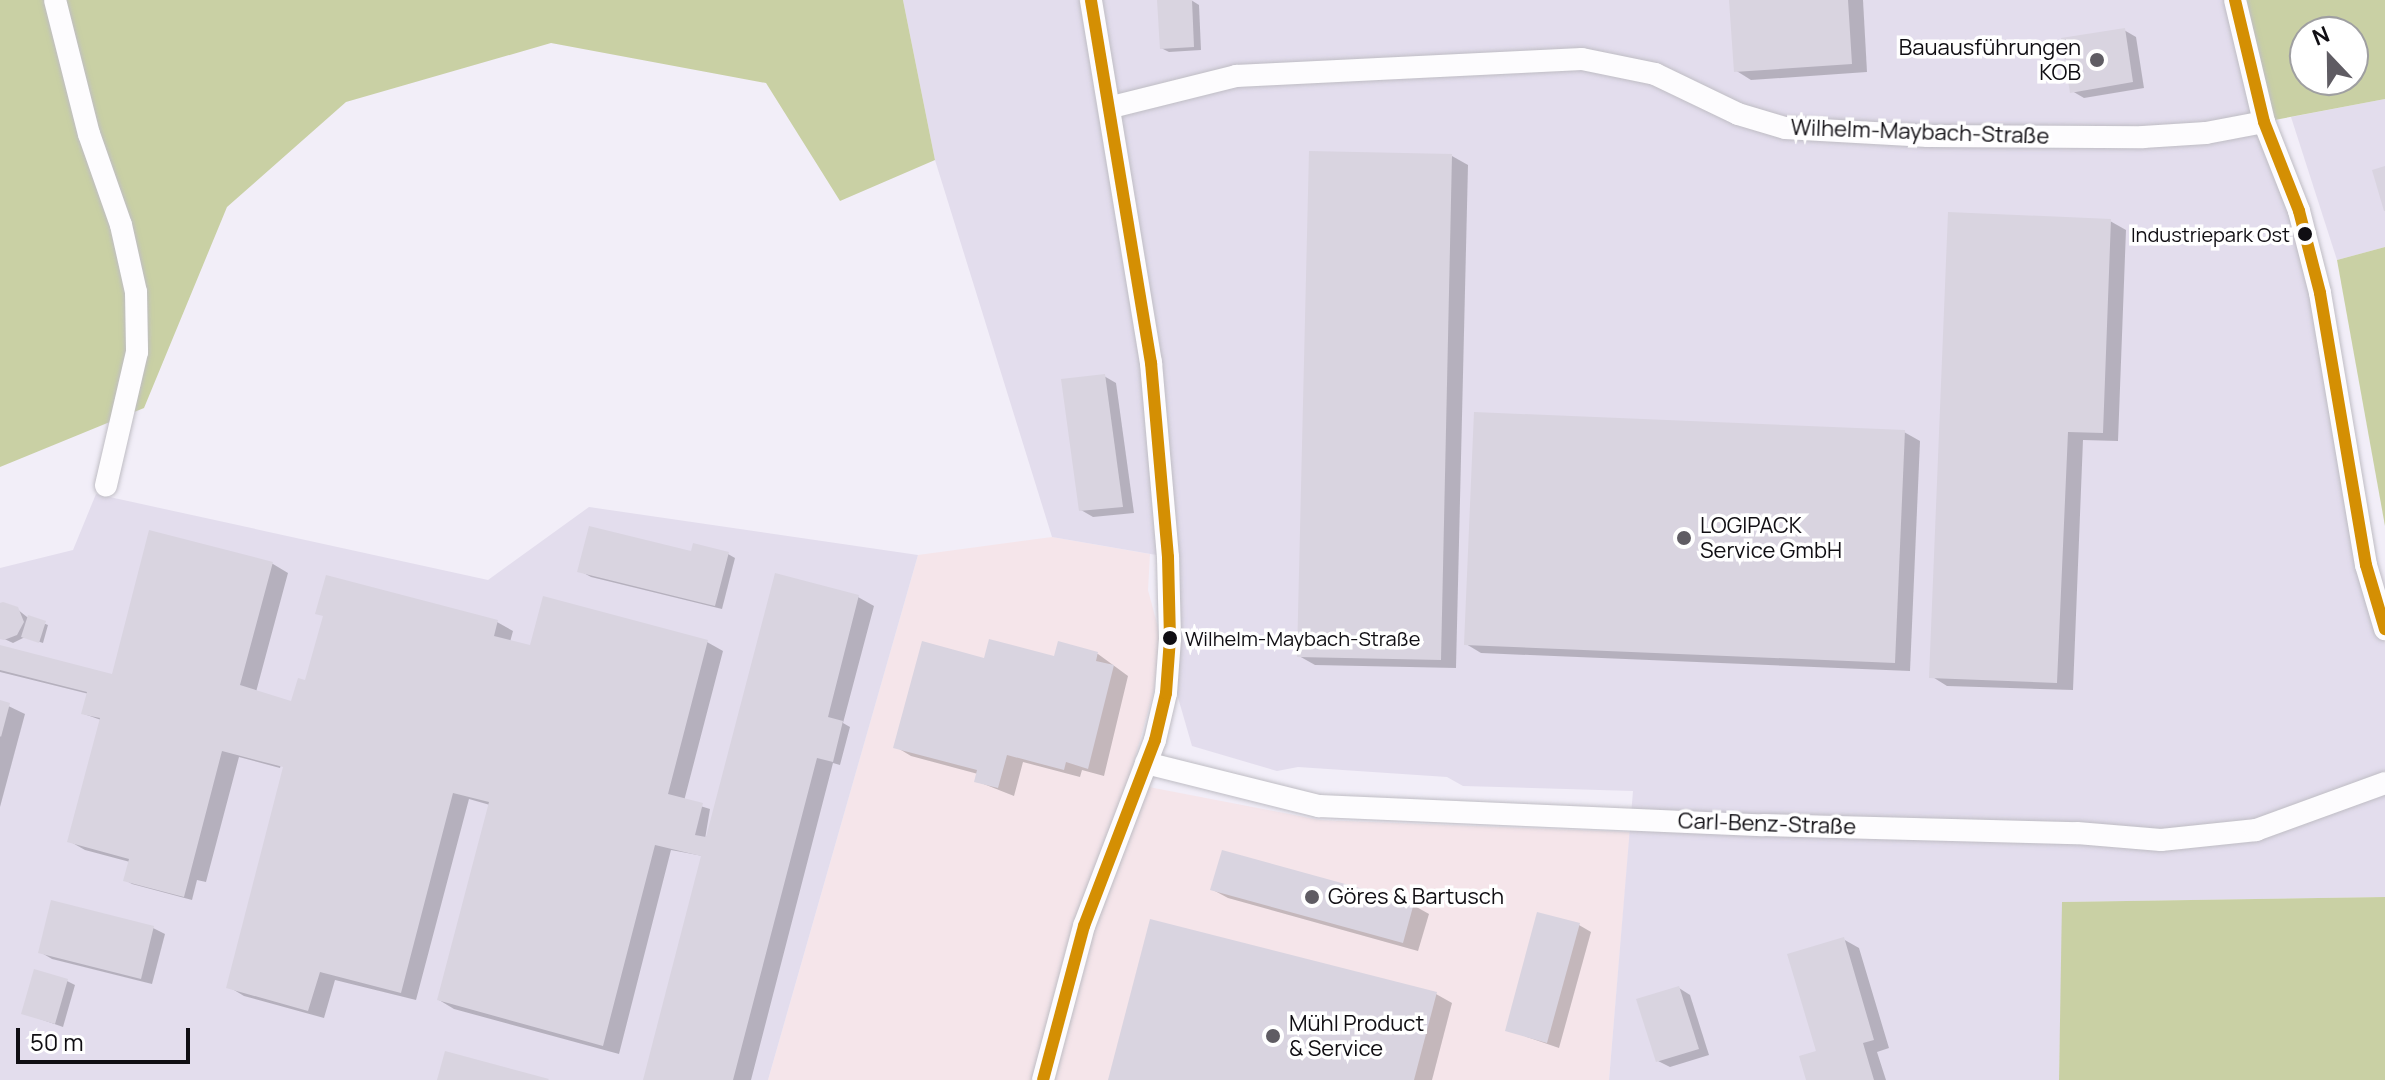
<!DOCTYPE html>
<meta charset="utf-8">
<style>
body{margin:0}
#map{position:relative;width:2385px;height:1080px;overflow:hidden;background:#f2eef8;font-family:Manrope,sans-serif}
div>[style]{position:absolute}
.commercial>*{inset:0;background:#f5e5ea}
.built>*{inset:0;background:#e3dded}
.forest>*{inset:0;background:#c9d0a4}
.shadow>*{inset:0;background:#0003}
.building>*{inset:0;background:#d9d4e0}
.roads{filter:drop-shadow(0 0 2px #bfbdc4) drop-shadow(0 0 2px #bfbdc4)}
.street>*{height:22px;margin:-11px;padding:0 11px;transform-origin:11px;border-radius:11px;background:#fdfcfe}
.bus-1>*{height:12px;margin:-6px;padding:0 6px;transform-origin:6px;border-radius:6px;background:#d48f03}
.dots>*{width:22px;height:22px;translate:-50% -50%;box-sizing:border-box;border:4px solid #fff;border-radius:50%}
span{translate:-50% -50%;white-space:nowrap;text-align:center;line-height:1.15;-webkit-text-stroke:7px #fff;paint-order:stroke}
.bus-label{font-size:20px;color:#100e13}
.right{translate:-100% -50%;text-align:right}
.left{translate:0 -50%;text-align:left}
.poi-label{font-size:22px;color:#100e13}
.street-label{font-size:22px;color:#100e13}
.north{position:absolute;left:2289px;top:16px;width:80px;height:80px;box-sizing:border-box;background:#fff;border:2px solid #9f9fa1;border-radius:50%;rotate:338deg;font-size:22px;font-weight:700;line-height:32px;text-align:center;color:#100e13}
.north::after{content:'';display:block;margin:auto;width:28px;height:36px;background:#5f5c63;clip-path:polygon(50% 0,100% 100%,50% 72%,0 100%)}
.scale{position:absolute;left:16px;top:1028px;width:174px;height:36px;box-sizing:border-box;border:4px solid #100e13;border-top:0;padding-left:10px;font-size:24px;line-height:28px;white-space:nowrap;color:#100e13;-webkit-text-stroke:6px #fff;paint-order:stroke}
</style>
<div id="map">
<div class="commercial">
<div style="clip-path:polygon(1052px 537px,1150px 554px,1148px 590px,1160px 635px,1154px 690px,1128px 783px,1320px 820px,1630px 832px,1609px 1080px,768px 1080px,918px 555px)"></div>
</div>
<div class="built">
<div style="clip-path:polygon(903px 0,2235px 0,2334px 364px,2366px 565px,2385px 644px,2385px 897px,2063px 902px,2059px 1080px,1609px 1080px,1633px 791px,1463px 786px,1447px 777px,1298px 767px,1277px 771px,1192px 746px,1168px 663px,1168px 557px,1052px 537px,935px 160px)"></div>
<div style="clip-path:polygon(2385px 99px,2385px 247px,2337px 260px,2291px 117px)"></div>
<div style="clip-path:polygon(96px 494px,488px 580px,589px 507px,918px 555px,768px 1080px,0 1080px,0 568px,73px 550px)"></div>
</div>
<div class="forest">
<div style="clip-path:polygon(0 0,903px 0,935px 160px,840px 201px,766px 83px,551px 43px,346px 102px,227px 207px,144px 408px,0 467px)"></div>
<div style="clip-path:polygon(evenodd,2235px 0,2385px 0,2385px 99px,2264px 122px,2235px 0,2305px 32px,2353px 32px,2353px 80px,2305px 80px,2305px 32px)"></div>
<div style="clip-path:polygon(2385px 247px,2385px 526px,2337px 260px)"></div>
<div style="clip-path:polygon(2385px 897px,2385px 1080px,2059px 1080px,2062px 902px)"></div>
</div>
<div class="shadow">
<div style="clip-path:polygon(1191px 0,1199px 5px,1201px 50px,1169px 52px,1161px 48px)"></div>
<div style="clip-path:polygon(1731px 0,1863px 0,1867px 72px,1751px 80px,1735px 70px)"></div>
<div style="clip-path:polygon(2124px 30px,2136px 37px,2144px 88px,2084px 98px,2072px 91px)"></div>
<div style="clip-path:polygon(1452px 156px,1468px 165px,1456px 668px,1315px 665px,1299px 656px)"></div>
<div style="clip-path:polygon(2110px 221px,2126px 230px,2118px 441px,2083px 440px,2073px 690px,1947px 686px,1931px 676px)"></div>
<div style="clip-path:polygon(1104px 376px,1116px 383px,1134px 513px,1093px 517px,1081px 510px)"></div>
<div style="clip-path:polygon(1904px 432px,1920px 441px,1910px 671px,1481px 653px,1466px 644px)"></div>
<div style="clip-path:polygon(150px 532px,273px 564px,288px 573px,256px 692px,293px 703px,304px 682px,497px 622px,513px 631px,510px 642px,529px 647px,707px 642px,723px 651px,684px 801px,710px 809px,705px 839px,858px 597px,874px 606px,843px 723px,850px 727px,840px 765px,833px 763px,751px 1080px,645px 1080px,703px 856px,671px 850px,619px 1054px,454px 1009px,439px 1000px,490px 805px,469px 799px,416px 1000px,335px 980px,324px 1018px,244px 996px,229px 987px,286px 770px,296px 704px,280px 768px,239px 757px,206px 882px,197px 880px,192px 900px,132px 884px,125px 880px,130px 862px,85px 850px,69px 841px,101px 720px,84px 714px,89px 694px,0 672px,0 647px,112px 677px)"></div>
<div style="clip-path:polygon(728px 554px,735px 558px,722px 609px,591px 577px,580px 571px)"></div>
<div style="clip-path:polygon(0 605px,17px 609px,27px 617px,48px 625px,43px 643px,25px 637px,13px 643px,0 637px)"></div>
<div style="clip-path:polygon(1098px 654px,1128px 676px,1104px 776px,1082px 770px,1080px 777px,1023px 762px,1014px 796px,976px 781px,978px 774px,911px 756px,896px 747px,985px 660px)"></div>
<div style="clip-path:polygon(0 702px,25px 714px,0 807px)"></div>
<div style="clip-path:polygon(1213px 890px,1413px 905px,1429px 914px,1418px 951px,1228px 898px)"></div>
<div style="clip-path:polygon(1579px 925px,1591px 932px,1559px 1048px,1507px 1030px)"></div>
<div style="clip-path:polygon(153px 928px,165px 934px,152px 984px,52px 959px,40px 952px)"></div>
<div style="clip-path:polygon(1843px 939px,1859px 948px,1889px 1048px,1877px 1052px,1886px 1080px,1808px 1080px,1818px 1052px)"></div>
<div style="clip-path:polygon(67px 981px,75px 985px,63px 1027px,23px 1013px)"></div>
<div style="clip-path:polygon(1679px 988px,1690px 995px,1709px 1055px,1670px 1067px,1658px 1061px)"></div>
<div style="clip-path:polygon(1436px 994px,1452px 1003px,1432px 1080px,1110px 1080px)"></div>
</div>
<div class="building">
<div style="clip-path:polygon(1157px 0,1192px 0,1194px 47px,1160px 49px)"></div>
<div style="clip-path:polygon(1729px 0,1848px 0,1852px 64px,1734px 72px)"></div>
<div style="clip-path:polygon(2125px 28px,2133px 82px,2070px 93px,2061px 38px)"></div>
<div style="clip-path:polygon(1309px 151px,1452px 154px,1441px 660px,1297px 657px)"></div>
<div style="clip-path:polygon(2385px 166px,2385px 211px,2384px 211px,2372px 170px)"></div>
<div style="clip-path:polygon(1948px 212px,2111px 219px,2103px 433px,2068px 432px,2057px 683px,1929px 678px)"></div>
<div style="clip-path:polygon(1105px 374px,1123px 507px,1079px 511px,1061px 379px)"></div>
<div style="clip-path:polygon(1474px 412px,1905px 430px,1895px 663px,1464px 645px)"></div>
<div style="clip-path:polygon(589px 526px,691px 551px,693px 543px,729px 552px,715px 606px,577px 572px)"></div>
<div style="clip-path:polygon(149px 530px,273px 562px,240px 685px,291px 701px,298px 678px,305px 680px,323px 616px,315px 614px,326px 575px,498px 620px,494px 636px,530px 645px,543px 596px,708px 640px,668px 794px,703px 803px,695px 835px,706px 837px,775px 573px,859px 595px,828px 717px,843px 721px,833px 762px,817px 758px,733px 1080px,643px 1080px,701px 856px,655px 845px,603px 1046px,437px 1000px,489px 802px,453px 793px,401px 993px,320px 972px,308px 1011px,226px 988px,283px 767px,222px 751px,184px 897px,123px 881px,129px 859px,67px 842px,100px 718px,81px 714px,87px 692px,0 670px,0 645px,112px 674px)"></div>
<div style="clip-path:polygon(3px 602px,18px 607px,24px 622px,17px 635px,4px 640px,0 639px,0 603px)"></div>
<div style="clip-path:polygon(28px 615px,46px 621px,39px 643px,21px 637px)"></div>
<div style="clip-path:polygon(989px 639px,1054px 656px,1058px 641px,1098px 652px,1096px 661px,1114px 665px,1088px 769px,1066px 762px,1064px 770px,1007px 755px,998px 788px,974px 782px,977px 770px,893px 748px,922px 641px,984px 658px)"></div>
<div style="clip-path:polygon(0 700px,10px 703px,1px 737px,0 736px)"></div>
<div style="clip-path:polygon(1222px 850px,1414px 903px,1403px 943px,1210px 890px)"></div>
<div style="clip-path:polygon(51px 900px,154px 926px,141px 979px,38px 953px)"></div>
<div style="clip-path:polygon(1537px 912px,1580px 923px,1547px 1043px,1505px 1031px)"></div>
<div style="clip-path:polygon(1150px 919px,1437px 992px,1414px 1080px,1108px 1080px)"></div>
<div style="clip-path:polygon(1844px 937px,1874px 1040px,1863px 1043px,1874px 1080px,1806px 1080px,1799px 1056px,1816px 1051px,1787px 954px)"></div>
<div style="clip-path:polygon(34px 969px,68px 979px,55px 1024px,21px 1014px)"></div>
<div style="clip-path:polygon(1679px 986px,1699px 1049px,1656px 1062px,1636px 999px)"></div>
<div style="clip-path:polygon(445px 1051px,549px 1079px,548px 1080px,437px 1080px)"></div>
</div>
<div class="roads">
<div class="street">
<div style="left:55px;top:0;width:138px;rotate:75.8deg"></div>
<div style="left:89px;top:134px;width:96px;rotate:70.6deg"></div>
<div style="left:121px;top:225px;width:69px;rotate:77.4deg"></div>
<div style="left:136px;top:292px;width:60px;rotate:89deg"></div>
<div style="left:137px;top:352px;width:137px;rotate:103.1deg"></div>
<div style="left:2235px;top:0;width:125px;rotate:76.6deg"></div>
<div style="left:2264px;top:122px;width:96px;rotate:68.5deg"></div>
<div style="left:2299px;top:211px;width:85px;rotate:75.6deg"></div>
<div style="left:2320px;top:293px;width:276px;rotate:80.4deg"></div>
<div style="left:2366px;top:565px;width:67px;rotate:73.5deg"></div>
<div style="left:1112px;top:107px;width:128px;rotate:-14deg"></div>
<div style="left:1236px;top:76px;width:346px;rotate:-2.8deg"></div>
<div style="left:1582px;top:59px;width:75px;rotate:11.6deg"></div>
<div style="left:1655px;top:74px;width:92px;rotate:25.7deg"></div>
<div style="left:1738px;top:114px;width:49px;rotate:16.6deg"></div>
<div style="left:1785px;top:128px;width:143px;rotate:3.2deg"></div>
<div style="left:1928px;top:136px;width:215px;rotate:0.3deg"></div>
<div style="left:2143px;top:137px;width:63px;rotate:-3.6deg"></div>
<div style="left:2206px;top:133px;width:59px;rotate:-10.7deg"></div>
<div style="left:1146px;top:763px;width:178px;rotate:14deg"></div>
<div style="left:1319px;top:806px;width:444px;rotate:2.5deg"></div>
<div style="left:1763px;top:825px;width:314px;rotate:1.5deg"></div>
<div style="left:2077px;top:833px;width:84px;rotate:4.8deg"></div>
<div style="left:2161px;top:840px;width:96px;rotate:-6deg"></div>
<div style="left:2256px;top:830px;width:137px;rotate:-20deg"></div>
<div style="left:1043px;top:1080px;width:159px;rotate:-75.1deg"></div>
<div style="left:1084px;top:926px;width:199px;rotate:-69.1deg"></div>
<div style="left:1155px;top:740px;width:48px;rotate:-76.8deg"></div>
<div style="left:1166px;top:693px;width:54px;rotate:-85.8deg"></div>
<div style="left:1170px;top:639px;width:82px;rotate:-91.4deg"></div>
<div style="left:1168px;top:557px;width:195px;rotate:-95deg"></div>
<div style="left:1151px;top:363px;width:368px;rotate:-99.4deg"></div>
</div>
</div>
<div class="bus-1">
<div style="left:2235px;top:0;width:125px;rotate:76.6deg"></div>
<div style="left:2264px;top:122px;width:96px;rotate:68.5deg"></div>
<div style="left:2299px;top:211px;width:85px;rotate:75.6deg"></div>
<div style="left:2320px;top:293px;width:276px;rotate:80.4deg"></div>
<div style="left:2366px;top:565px;width:67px;rotate:73.5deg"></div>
<div style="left:1043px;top:1080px;width:159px;rotate:-75.1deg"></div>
<div style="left:1084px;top:926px;width:199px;rotate:-69.1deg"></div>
<div style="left:1155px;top:740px;width:48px;rotate:-76.8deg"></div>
<div style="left:1166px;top:693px;width:54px;rotate:-85.8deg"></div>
<div style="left:1170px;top:639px;width:82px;rotate:-91.4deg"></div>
<div style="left:1168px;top:557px;width:195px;rotate:-95deg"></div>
<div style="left:1151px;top:363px;width:368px;rotate:-99.4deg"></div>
</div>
<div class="dots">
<div style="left:2097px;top:60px;background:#5f5c63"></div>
<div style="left:2305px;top:234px;background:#100e13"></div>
<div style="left:1684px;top:538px;background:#5f5c63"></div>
<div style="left:1170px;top:638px;background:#100e13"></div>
<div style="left:1312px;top:897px;background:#5f5c63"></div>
<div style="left:1273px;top:1036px;background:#5f5c63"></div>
</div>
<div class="bus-label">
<span class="right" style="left:2290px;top:234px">Industriepark Ost</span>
<span class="left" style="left:1185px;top:638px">Wilhelm-Maybach-Straße</span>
</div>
<div class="poi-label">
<span class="right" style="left:2081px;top:60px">Bauausführungen<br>KOB</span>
<span class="left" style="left:1700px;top:538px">LOGIPACK<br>Service GmbH</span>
<span class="left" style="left:1328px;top:897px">Göres &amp; Bartusch</span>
<span class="left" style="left:1289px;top:1036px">Mühl Product<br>&amp; Service</span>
</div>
<div class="street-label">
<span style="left:1920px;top:132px;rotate:2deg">Wilhelm-Maybach-Straße</span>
<span style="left:1767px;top:824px;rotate:2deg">Carl-Benz-Straße</span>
</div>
<div class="north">N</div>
<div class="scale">50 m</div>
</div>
